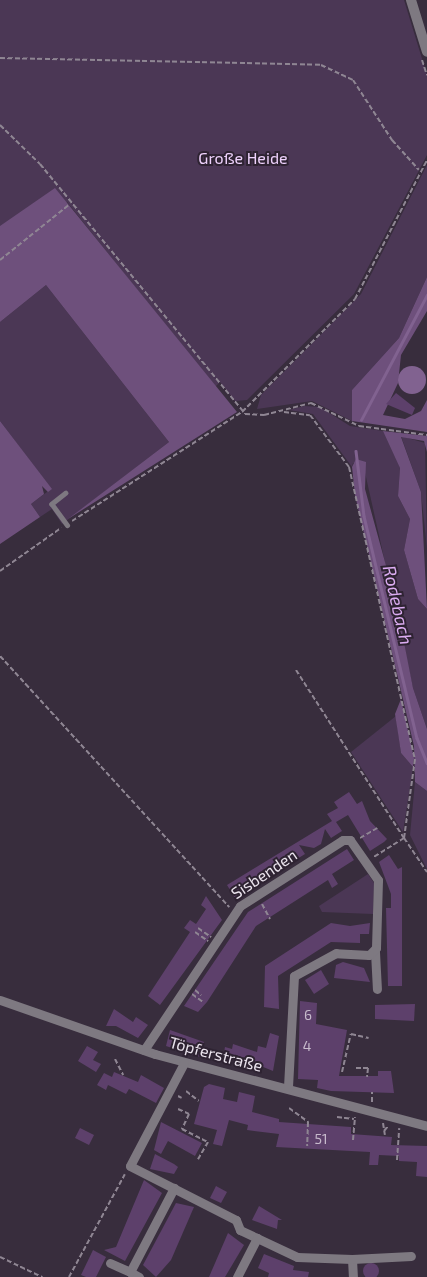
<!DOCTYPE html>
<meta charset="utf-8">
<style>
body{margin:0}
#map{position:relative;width:427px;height:1277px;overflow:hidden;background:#382d3d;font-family:"Exo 2",sans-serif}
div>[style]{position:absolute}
.green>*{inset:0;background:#4b3755}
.forest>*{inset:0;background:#6e507c}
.water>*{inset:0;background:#816290}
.round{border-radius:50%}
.stream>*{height:2.5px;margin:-1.25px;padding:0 1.25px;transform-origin:1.25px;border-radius:1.25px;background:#816290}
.building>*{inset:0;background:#5d406b}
.path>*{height:2px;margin-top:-1px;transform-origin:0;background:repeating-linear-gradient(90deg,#8f8693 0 5px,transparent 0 7.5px)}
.service>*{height:4.5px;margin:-2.25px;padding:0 2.25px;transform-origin:2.25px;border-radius:2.25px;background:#7e7981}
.minor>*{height:9px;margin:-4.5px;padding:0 4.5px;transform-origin:4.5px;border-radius:4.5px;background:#7e7981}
.tertiary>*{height:10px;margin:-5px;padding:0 5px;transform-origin:5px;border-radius:5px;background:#7e7981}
span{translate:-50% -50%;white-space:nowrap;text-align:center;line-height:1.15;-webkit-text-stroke:4px #2e2332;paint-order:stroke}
.number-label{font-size:14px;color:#c7bacc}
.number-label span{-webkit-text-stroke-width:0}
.park-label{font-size:16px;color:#efd2fd}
.street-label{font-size:16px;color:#eae3ed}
.water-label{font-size:18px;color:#dbacf1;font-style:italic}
</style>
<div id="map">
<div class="green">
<div style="clip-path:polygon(0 0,404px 0,427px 75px,427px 155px,354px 294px,247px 400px,235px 401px,220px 382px,215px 387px,67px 202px,0 256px)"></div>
<div style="clip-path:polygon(427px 165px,427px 277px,399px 338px,352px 390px,352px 421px,312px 401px,257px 409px,261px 395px,361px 294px)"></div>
<div style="clip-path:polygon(46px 285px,169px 442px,62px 524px,52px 509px,40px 517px,31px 504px,51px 489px,0 421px,0 322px)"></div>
<div style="clip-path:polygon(304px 406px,320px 407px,350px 426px,383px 431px,393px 446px,400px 468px,398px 496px,410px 519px,404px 550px,418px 599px,427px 609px,427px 729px,413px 688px,364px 468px,353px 463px,352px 467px,313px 414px,289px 410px)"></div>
<div style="clip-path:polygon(401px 436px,425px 443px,427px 549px,421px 492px)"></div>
<div style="clip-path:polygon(396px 716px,401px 753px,413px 767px,403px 832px,351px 752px)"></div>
<div style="clip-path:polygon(415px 782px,427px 791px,427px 869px,410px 835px)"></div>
<div style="clip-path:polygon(368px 874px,374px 883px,373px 914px,322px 912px,319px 906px)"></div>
</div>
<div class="forest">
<div style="clip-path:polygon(55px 188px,237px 412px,68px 519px,169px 442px,46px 285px,0 322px,0 226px)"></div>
<div style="clip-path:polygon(427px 277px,427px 311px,401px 355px,398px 383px,383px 415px,405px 419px,421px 411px,427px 400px,427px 432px,352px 421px,352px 390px,399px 338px)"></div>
<div style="clip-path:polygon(0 421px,52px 489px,48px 492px,42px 486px,44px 494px,31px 504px,40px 517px,0 544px)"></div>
<div style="clip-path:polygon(383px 431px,427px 436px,427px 452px,424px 441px,401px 437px,421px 492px,427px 609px,418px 599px,404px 550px,410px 519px,398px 496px,400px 468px)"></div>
<div style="clip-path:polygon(356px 459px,366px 462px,365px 489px,396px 602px,413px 688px,427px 729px,427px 791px,415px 782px,414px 746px,355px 495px,352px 467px)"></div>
<div style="clip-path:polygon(401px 699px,414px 758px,413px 767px,401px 753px,398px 733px,395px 714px)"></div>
</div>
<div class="water">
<div class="round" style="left:398px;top:366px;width:28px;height:28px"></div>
</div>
<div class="stream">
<div style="left:361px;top:420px;width:141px;rotate:-62.2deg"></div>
<div style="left:356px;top:451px;width:65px;rotate:83deg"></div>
<div style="left:364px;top:516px;width:228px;rotate:76.6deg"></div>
<div style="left:417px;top:738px;width:27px;rotate:68deg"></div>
</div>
<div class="building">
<div style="clip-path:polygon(396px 393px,415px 408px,412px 415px,386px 404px)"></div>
<div style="clip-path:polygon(349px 792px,357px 804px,362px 801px,370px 821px,387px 839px,384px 842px,370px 851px,348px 815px,336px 822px,342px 831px,331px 838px,325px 829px,321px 844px,314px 848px,299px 845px,305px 854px,235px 898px,227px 885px,332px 821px,327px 814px,338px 808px,334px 802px)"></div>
<div style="clip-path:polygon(347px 849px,354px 860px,332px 874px,338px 884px,332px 888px,328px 880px,256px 926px,207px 1002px,198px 1012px,184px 1006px,248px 912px)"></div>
<div style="clip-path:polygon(389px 855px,398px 869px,402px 867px,402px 986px,388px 986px,386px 908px,391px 908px,391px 894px,379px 862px)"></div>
<div style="clip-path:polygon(206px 896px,222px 920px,160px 1005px,148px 996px,190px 932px,184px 928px,190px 920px,196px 924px,206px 909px,201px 905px)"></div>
<div style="clip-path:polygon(331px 923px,350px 926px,370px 923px,369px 934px,360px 934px,360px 943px,331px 942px,278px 976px,279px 1009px,264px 1007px,265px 966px)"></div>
<div style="clip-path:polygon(343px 962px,364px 968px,370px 982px,334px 978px,336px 965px)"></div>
<div style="clip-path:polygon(321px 970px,329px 984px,314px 994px,305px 980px)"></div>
<div style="clip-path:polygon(300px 1001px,317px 1003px,316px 1024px,347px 1030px,339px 1076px,378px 1076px,378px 1071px,391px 1071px,394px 1093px,331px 1091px,317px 1088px,318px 1080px,298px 1079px)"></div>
<div style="clip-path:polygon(415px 1004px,414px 1021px,375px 1019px,375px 1005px)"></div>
<div style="clip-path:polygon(114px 1009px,133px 1022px,136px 1017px,148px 1025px,138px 1038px,116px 1026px,106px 1026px)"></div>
<div style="clip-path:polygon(170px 1030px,204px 1042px,200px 1057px,166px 1046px)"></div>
<div style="clip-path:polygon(270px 1033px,279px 1036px,273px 1071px,241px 1058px,240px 1062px,223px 1057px,225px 1047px,232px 1049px,233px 1044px,257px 1052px,258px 1046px,266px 1048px)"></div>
<div style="clip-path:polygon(87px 1046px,98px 1052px,93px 1060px,101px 1064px,96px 1072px,78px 1061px)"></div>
<div style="clip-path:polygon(114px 1072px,138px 1082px,141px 1075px,164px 1088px,156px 1103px,129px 1089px,126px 1094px,108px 1085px,106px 1090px,97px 1085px,104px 1073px,112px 1077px)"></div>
<div style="clip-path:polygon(209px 1084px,225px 1088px,223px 1099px,237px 1102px,239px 1092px,255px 1096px,252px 1112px,279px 1119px,279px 1122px,351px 1127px,351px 1134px,392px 1137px,391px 1145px,427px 1146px,427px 1177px,416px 1176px,417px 1162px,399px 1161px,399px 1156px,379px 1155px,378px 1165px,369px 1165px,370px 1152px,276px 1147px,279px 1134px,247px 1130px,248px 1125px,229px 1120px,222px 1146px,213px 1144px,217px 1130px,194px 1124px,204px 1087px)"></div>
<div style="clip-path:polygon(161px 1122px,202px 1143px,195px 1156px,168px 1141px,161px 1154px,154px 1150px)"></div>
<div style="clip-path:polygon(80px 1128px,94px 1135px,89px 1145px,75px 1138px)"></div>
<div style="clip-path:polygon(155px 1154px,174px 1164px,178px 1167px,174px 1174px,150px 1169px)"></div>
<div style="clip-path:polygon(144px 1180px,162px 1193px,125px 1261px,104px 1250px,116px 1247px)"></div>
<div style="clip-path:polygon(216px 1186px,227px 1192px,221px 1203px,210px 1198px)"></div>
<div style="clip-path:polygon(176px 1203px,194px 1207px,171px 1260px,156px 1277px,143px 1265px)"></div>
<div style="clip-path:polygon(259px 1206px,282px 1220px,278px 1220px,277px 1229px,252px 1220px)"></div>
<div style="clip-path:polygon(228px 1233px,244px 1245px,225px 1277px,209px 1277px)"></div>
<div style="clip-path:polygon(93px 1250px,106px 1257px,96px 1277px,86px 1277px,81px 1275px)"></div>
<div style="clip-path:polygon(264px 1254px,294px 1266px,293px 1270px,309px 1272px,308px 1277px,268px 1277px,269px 1273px,258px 1268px)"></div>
<div class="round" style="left:363px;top:1263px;width:16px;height:16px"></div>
</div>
<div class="path">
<div style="left:0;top:58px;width:321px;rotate:1.2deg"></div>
<div style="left:321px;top:65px;width:35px;rotate:25deg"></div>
<div style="left:353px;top:80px;width:72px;rotate:57deg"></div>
<div style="left:392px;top:140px;width:40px;rotate:48deg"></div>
<div style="left:422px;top:60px;width:16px;rotate:72deg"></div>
<div style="left:0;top:125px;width:56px;rotate:44.3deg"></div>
<div style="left:40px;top:164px;width:323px;rotate:50.6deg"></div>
<div style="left:245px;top:414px;width:19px;rotate:3deg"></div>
<div style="left:264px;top:415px;width:49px;rotate:-14.3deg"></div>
<div style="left:311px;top:403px;width:53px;rotate:25.6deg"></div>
<div style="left:359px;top:426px;width:69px;rotate:7.5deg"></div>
<div style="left:0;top:260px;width:90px;rotate:-38.7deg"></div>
<div style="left:284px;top:412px;width:26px;rotate:7deg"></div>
<div style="left:310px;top:415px;width:65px;rotate:53.1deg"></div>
<div style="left:349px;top:467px;width:299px;rotate:77.3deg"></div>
<div style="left:415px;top:759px;width:80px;rotate:97.9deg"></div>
<div style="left:404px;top:838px;width:41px;rotate:55.9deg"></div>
<div style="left:72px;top:521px;width:202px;rotate:-32.7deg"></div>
<div style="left:242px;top:412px;width:160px;rotate:-45deg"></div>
<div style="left:355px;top:299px;width:157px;rotate:-62.6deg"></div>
<div style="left:0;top:571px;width:75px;rotate:-35.2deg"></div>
<div style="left:0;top:656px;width:340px;rotate:47.6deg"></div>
<div style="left:296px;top:670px;width:200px;rotate:57.3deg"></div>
<div style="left:404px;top:838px;width:36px;rotate:148deg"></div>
<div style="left:360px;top:838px;width:20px;rotate:-30deg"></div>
<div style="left:262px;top:904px;width:17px;rotate:62deg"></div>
<div style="left:198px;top:928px;width:16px;rotate:35deg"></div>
<div style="left:195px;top:932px;width:16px;rotate:35deg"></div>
<div style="left:195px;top:990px;width:8px;rotate:40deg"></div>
<div style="left:192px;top:994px;width:14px;rotate:36deg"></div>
<div style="left:115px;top:1059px;width:18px;rotate:63deg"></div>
<div style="left:356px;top:1068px;width:12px"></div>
<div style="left:368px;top:1068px;width:9px;rotate:96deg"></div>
<div style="left:342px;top:1072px;width:39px;rotate:-77deg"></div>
<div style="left:351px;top:1034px;width:18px;rotate:13deg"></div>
<div style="left:186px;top:1091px;width:16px;rotate:38deg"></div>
<div style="left:178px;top:1096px;width:4px;rotate:27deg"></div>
<div style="left:372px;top:1102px;width:10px;rotate:-90deg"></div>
<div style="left:289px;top:1108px;width:24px;rotate:36deg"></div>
<div style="left:308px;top:1122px;width:24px;rotate:92deg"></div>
<div style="left:178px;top:1109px;width:12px;rotate:24deg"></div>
<div style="left:189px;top:1114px;width:17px;rotate:115deg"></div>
<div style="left:182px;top:1129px;width:29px;rotate:27deg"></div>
<div style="left:208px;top:1142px;width:20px;rotate:120deg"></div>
<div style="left:337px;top:1117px;width:17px;rotate:7deg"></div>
<div style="left:383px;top:1123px;width:12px;rotate:81deg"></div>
<div style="left:384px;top:1131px;width:6px;rotate:-51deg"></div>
<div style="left:353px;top:1140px;width:23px;rotate:-85deg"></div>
<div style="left:397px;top:1160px;width:32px;rotate:-86deg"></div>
<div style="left:0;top:1257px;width:47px;rotate:25.5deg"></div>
<div style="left:69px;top:1277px;width:117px;rotate:-61.5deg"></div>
</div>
<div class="service">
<div style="left:66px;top:493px;width:18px;rotate:142deg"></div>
<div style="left:52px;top:504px;width:26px;rotate:54deg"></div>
</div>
<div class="minor">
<div style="left:375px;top:952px;width:37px;rotate:87deg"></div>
<div style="left:0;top:1000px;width:164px;rotate:19.2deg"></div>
<div style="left:155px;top:1054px;width:281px;rotate:14.8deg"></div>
<div style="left:144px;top:1050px;width:173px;rotate:-56.3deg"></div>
<div style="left:240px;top:906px;width:122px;rotate:-32.7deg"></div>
<div style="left:343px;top:840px;width:7px"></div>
<div style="left:350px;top:840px;width:49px;rotate:55deg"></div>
<div style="left:378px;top:880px;width:68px;rotate:91.7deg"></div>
<div style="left:376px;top:948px;width:10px;rotate:135deg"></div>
<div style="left:369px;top:955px;width:33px;rotate:-177deg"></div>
<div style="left:336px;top:953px;width:48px;rotate:151.3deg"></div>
<div style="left:294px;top:976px;width:112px;rotate:93.1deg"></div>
<div style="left:184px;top:1063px;width:116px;rotate:117.7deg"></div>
<div style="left:130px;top:1166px;width:119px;rotate:27deg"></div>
<div style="left:236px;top:1220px;width:11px;rotate:68deg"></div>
<div style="left:240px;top:1230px;width:63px;rotate:25.3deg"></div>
<div style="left:297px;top:1257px;width:55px;rotate:2.1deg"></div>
<div style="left:352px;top:1259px;width:18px;rotate:87deg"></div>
<div style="left:352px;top:1259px;width:59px;rotate:-2.9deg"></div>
<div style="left:110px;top:1263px;width:22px;rotate:24deg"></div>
<div style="left:139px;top:1277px;width:10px;rotate:-151deg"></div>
<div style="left:130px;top:1272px;width:95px;rotate:-62.4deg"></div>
<div style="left:237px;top:1277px;width:44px;rotate:-62.9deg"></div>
</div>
<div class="tertiary">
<div style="left:411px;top:0;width:54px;rotate:72.9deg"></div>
</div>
<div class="number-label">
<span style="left:308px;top:1015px">6</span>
<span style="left:307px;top:1046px">4</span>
<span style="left:321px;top:1139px">51</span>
</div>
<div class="park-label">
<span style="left:243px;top:158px">Große Heide</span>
</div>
<div class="street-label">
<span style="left:264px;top:874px;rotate:-34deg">Sisbenden</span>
<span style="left:216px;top:1054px;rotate:15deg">Töpferstraße</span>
</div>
<div class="water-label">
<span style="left:398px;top:605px;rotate:77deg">Rodebach</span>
</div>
</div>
